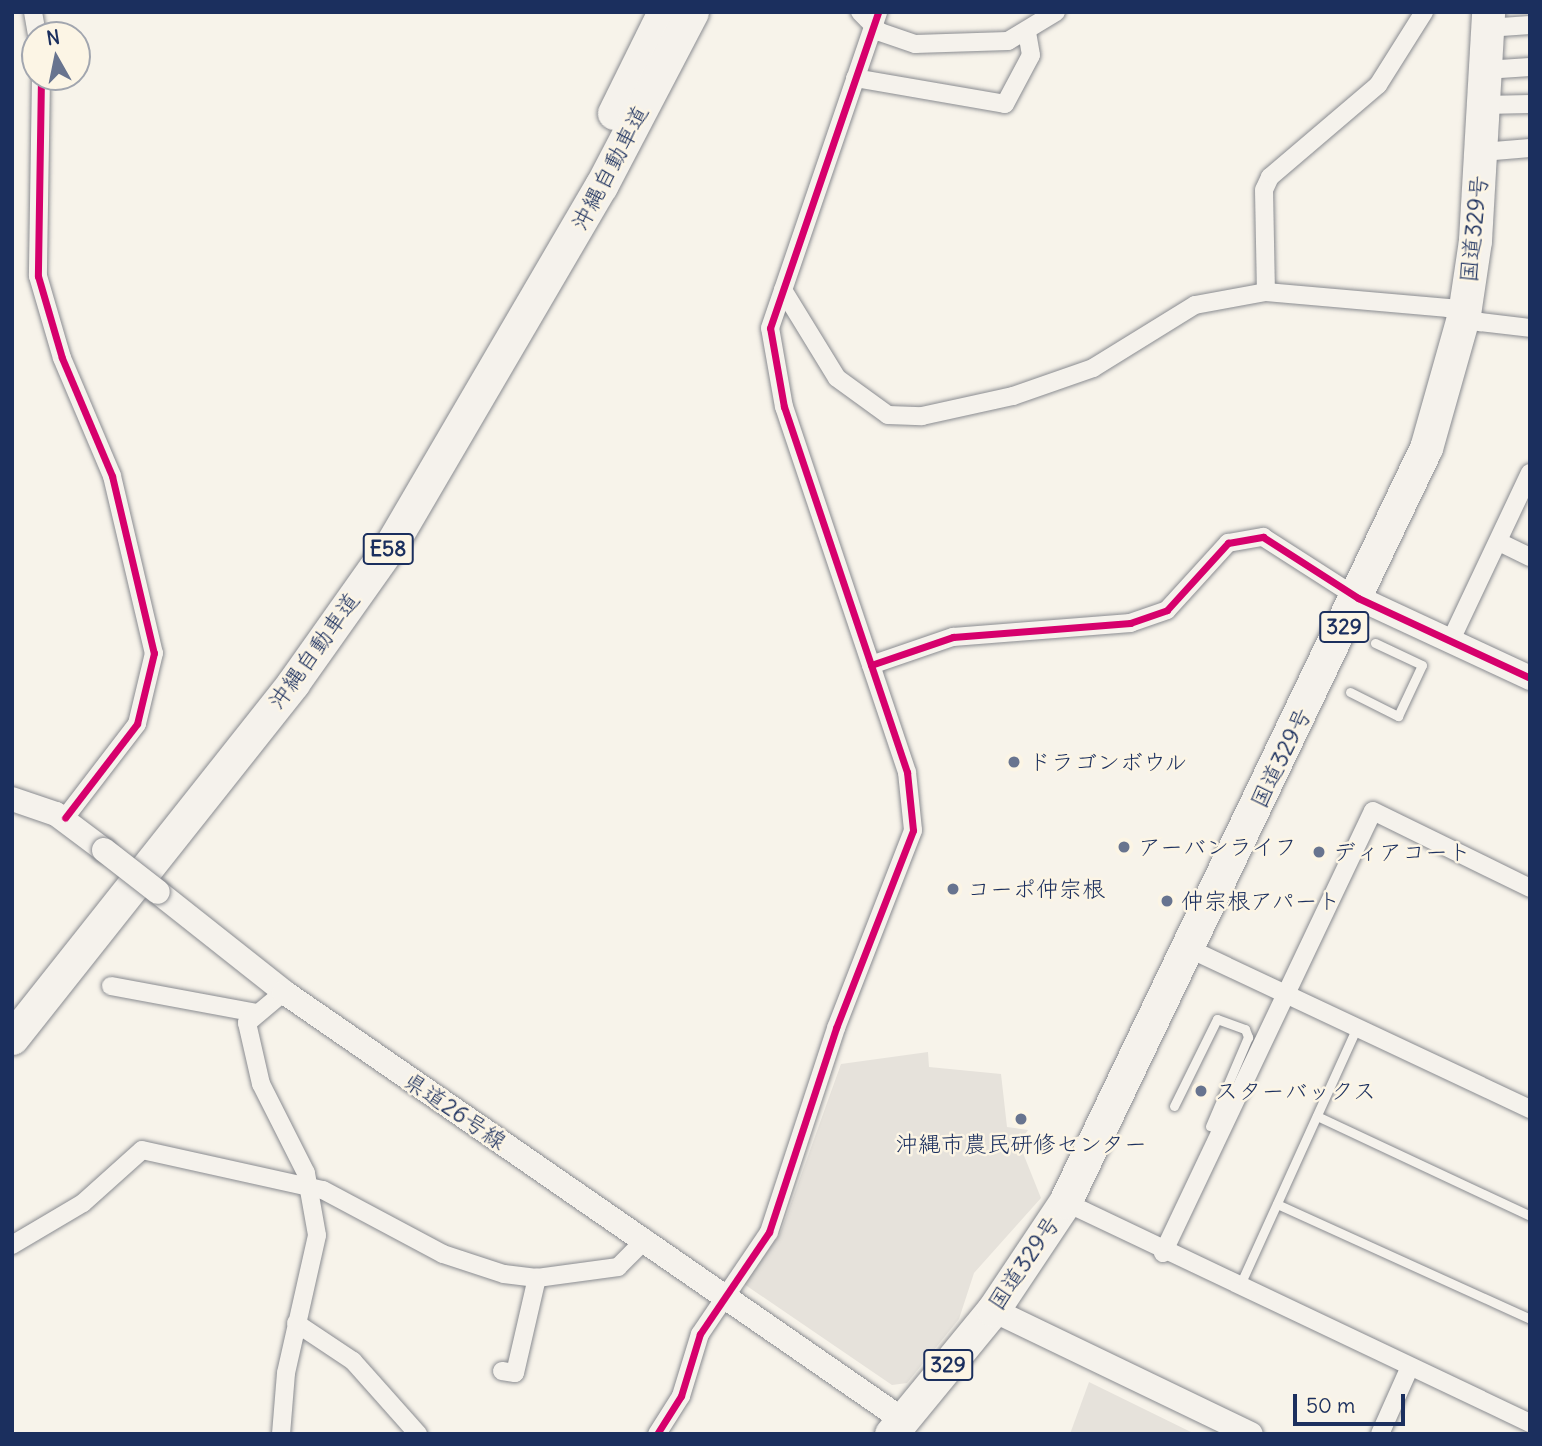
<!DOCTYPE html>
<meta charset="utf-8">
<style>
body{margin:0}
#map{position:relative;width:1542px;height:1446px;overflow:hidden;background:#f7f3ea;font-family:Delius,"Klee One",sans-serif}
div>[style]{position:absolute}
.green>*{inset:0;background:#e6e2db}
.roads{filter:drop-shadow(0 0 2px #8a8c91) drop-shadow(0 0 2px #8a8c91)}
.lane>*{height:9px;margin:-4.5px;padding:0 4.5px;transform-origin:4.5px;border-radius:4.5px;background:#f5f2ec}
.street>*{height:18px;margin:-9px;padding:0 9px;transform-origin:9px;border-radius:9px;background:#f5f2ec}
.secondary>*{height:24px;margin:-12px;padding:0 12px;transform-origin:12px;border-radius:12px;background:#f5f2ec}
.highway>*{height:33px;margin:-16.5px;padding:0 16.5px;transform-origin:16.5px;border-radius:16.5px;background:#f5f2ec}
.bridges{filter:drop-shadow(0 0 2px #8a8c91) drop-shadow(0 0 2px #8a8c91)}
.secondary-bridge>*{height:24px;margin:-12px;padding:0 12px;transform-origin:12px;border-radius:12px;background:#f5f2ec}
.cycleway>*{height:7px;margin:-3.5px;padding:0 3.5px;transform-origin:3.5px;border-radius:3.5px;background:#d6006c}
.dots>*{width:19px;height:19px;translate:-50% -50%;box-sizing:border-box;border:4px solid #fcf5e5;border-radius:50%}
span{translate:-50% -50%;white-space:nowrap;text-align:center;line-height:1.15;-webkit-text-stroke:5px #fcf5e5;paint-order:stroke}
.shield-label span{padding:2px 5px;background:#fcf5e5;border:2px solid;border-radius:5px;-webkit-text-stroke-width:0}
.shield-label{font-size:21px;color:#1b2f5e;font-weight:700}
.street-label{font-size:23px;color:#1b2f5e}
.poi-label{font-size:23px;color:#1b2f5e}
.left{translate:0 -50%;text-align:left}
.frame{position:absolute;inset:0;border:14px solid #1b2f5e;pointer-events:none}
.north{position:absolute;left:21px;top:21px;width:70px;height:70px;box-sizing:border-box;background:#fcf5e5;border:2px solid #a2a6af;border-radius:50%;rotate:351deg;font-size:19px;font-weight:700;line-height:28px;text-align:center;color:#1b2f5e}
.north::after{content:'';display:block;margin:auto;width:24px;height:32px;background:#68748f;clip-path:polygon(50% 0,100% 100%,50% 72%,0 100%)}
.scale{position:absolute;left:1293px;top:1394px;width:112px;height:32px;box-sizing:border-box;border:4px solid #1b2f5e;border-top:0;padding-left:9px;font-size:21px;line-height:24px;white-space:nowrap;color:#1b2f5e;-webkit-text-stroke:5px #fcf5e5;paint-order:stroke}
</style>
<div id="map">
<div class="green">
<div style="clip-path:polygon(928px 1052px,929px 1067px,1001px 1074px,1007px 1127px,1028px 1130px,1019px 1143px,1041px 1198px,974px 1273px,959px 1319px,907px 1383px,892px 1385px,744px 1284px,780px 1234px,841px 1064px)"></div>
<div style="clip-path:polygon(1089px 1382px,1195px 1434px,1070px 1434px)"></div>
</div>
<div class="roads">
<div class="lane">
<div style="left:1350px;top:692px;width:54px;rotate:26.6deg"></div>
<div style="left:1398px;top:716px;width:56px;rotate:-64.8deg"></div>
<div style="left:1422px;top:665px;width:52px;rotate:-154.9deg"></div>
<div style="left:1174px;top:1106px;width:97px;rotate:-63.7deg"></div>
<div style="left:1217px;top:1019px;width:30px;rotate:20deg"></div>
<div style="left:1245px;top:1029px;width:9px;rotate:69deg"></div>
<div style="left:1248px;top:1037px;width:97px;rotate:113.1deg"></div>
<div style="left:1317px;top:1116px;width:235px;rotate:25.1deg"></div>
<div style="left:1277px;top:1204px;width:278px;rotate:24.4deg"></div>
<div style="left:1239px;top:1287px;width:286px;rotate:-65.6deg"></div>
</div>
<div class="street">
<div style="left:33px;top:12px;width:23px;rotate:80deg"></div>
<div style="left:860px;top:12px;width:28px;rotate:45deg"></div>
<div style="left:880px;top:32px;width:37px;rotate:19deg"></div>
<div style="left:915px;top:44px;width:93px;rotate:-1.8deg"></div>
<div style="left:1008px;top:41px;width:56px;rotate:-31.1deg"></div>
<div style="left:1424px;top:12px;width:86px;rotate:122.2deg"></div>
<div style="left:1378px;top:85px;width:142px;rotate:139.6deg"></div>
<div style="left:1270px;top:177px;width:14px;rotate:115deg"></div>
<div style="left:1264px;top:190px;width:102px;rotate:88.9deg"></div>
<div style="left:1266px;top:292px;width:183px;rotate:5deg"></div>
<div style="left:1448px;top:308px;width:35px;rotate:24deg"></div>
<div style="left:1480px;top:322px;width:50px;rotate:6.8deg"></div>
<div style="left:1487px;top:28px;width:43px;rotate:-4deg"></div>
<div style="left:1485px;top:70px;width:45px;rotate:-3.8deg"></div>
<div style="left:41px;top:77px;width:199px;rotate:90.9deg"></div>
<div style="left:38px;top:276px;width:85px;rotate:73.7deg"></div>
<div style="left:62px;top:358px;width:128px;rotate:67deg"></div>
<div style="left:112px;top:476px;width:182px;rotate:76.7deg"></div>
<div style="left:154px;top:653px;width:73px;rotate:103.5deg"></div>
<div style="left:137px;top:724px;width:118px;rotate:127.5deg"></div>
<div style="left:855px;top:78px;width:152px;rotate:9.8deg"></div>
<div style="left:1005px;top:104px;width:55px;rotate:-62deg"></div>
<div style="left:1031px;top:55px;width:22px;rotate:-100deg"></div>
<div style="left:1484px;top:105px;width:46px;rotate:-1.2deg"></div>
<div style="left:1482px;top:152px;width:48px;rotate:-4.8deg"></div>
<div style="left:783px;top:290px;width:103px;rotate:58.5deg"></div>
<div style="left:837px;top:378px;width:63px;rotate:36deg"></div>
<div style="left:888px;top:415px;width:34px;rotate:2deg"></div>
<div style="left:922px;top:416px;width:93px;rotate:-12.4deg"></div>
<div style="left:1013px;top:396px;width:85px;rotate:-19.3deg"></div>
<div style="left:1093px;top:368px;width:120px;rotate:-31.7deg"></div>
<div style="left:1195px;top:305px;width:72px;rotate:-10.4deg"></div>
<div style="left:1499px;top:542px;width:34px;rotate:26deg"></div>
<div style="left:1450px;top:642px;width:187px;rotate:-64.7deg"></div>
<div style="left:871px;top:665px;width:87px;rotate:-18.9deg"></div>
<div style="left:953px;top:637px;width:178px;rotate:-4.5deg"></div>
<div style="left:1130px;top:623px;width:39px;rotate:-19deg"></div>
<div style="left:1167px;top:610px;width:91px;rotate:-47.7deg"></div>
<div style="left:1228px;top:543px;width:36px;rotate:-10deg"></div>
<div style="left:1263px;top:537px;width:113px;rotate:32.7deg"></div>
<div style="left:1190px;top:949px;width:376px;rotate:25.2deg"></div>
<div style="left:111px;top:986px;width:148px;rotate:10.5deg"></div>
<div style="left:1065px;top:1202px;width:515px;rotate:25.42deg"></div>
<div style="left:12px;top:1245px;width:82px;rotate:-30.6deg"></div>
<div style="left:83px;top:1203px;width:79px;rotate:-41.9deg"></div>
<div style="left:142px;top:1150px;width:185px;rotate:12.5deg"></div>
<div style="left:323px;top:1190px;width:136px;rotate:28.1deg"></div>
<div style="left:443px;top:1254px;width:64px;rotate:18.2deg"></div>
<div style="left:504px;top:1274px;width:33px;rotate:7deg"></div>
<div style="left:537px;top:1278px;width:82px;rotate:-7.7deg"></div>
<div style="left:618px;top:1267px;width:40px;rotate:-45deg"></div>
<div style="left:1163px;top:1253px;width:489px;rotate:-64.6deg"></div>
<div style="left:1373px;top:811px;width:175px;rotate:26.1deg"></div>
<div style="left:296px;top:1323px;width:69px;rotate:33.7deg"></div>
<div style="left:353px;top:1361px;width:98px;rotate:48.3deg"></div>
<div style="left:502px;top:1371px;width:13px;rotate:9deg"></div>
<div style="left:515px;top:1373px;width:98px;rotate:-77deg"></div>
<div style="left:281px;top:1434px;width:61px;rotate:-85.3deg"></div>
<div style="left:286px;top:1373px;width:141px;rotate:-77.3deg"></div>
<div style="left:317px;top:1235px;width:63px;rotate:-100.1deg"></div>
<div style="left:306px;top:1173px;width:100px;rotate:-116.8deg"></div>
<div style="left:261px;top:1084px;width:63px;rotate:-102.9deg"></div>
<div style="left:247px;top:1023px;width:48px;rotate:-40deg"></div>
<div style="left:657px;top:1434px;width:45px;rotate:-57.7deg"></div>
<div style="left:681px;top:1396px;width:65px;rotate:-73deg"></div>
<div style="left:700px;top:1334px;width:123px;rotate:-55.9deg"></div>
<div style="left:769px;top:1232px;width:215px;rotate:-71.8deg"></div>
<div style="left:836px;top:1028px;width:212px;rotate:-68.7deg"></div>
<div style="left:913px;top:830px;width:58px;rotate:-95.9deg"></div>
<div style="left:907px;top:772px;width:385px;rotate:-108.6deg"></div>
<div style="left:784px;top:407px;width:80px;rotate:-100deg"></div>
<div style="left:770px;top:328px;width:334px;rotate:-71.1deg"></div>
<div style="left:1380px;top:1434px;width:71px;rotate:-66deg"></div>
</div>
<div class="secondary">
<div style="left:1358px;top:598px;width:190px;rotate:24.9deg"></div>
<div style="left:12px;top:799px;width:46px;rotate:18.8deg"></div>
<div style="left:56px;top:814px;width:60px;rotate:36.9deg"></div>
<div style="left:158px;top:892px;width:161px;rotate:38.4deg"></div>
<div style="left:284px;top:992px;width:753px;rotate:34.66deg"></div>
<div style="left:993px;top:1310px;width:286px;rotate:25.7deg"></div>
</div>
<div class="highway">
<div style="left:614px;top:113px;width:113px;rotate:-63.7deg"></div>
<div style="left:12px;top:1038px;width:453px;rotate:-51.6deg"></div>
<div style="left:293px;top:683px;width:171px;rotate:-54.7deg"></div>
<div style="left:392px;top:543px;width:414px;rotate:-59.7deg"></div>
<div style="left:601px;top:186px;width:196px;rotate:-62.4deg"></div>
<div style="left:891px;top:1434px;width:161px;rotate:-50.6deg"></div>
<div style="left:993px;top:1310px;width:130px;rotate:-56.3deg"></div>
<div style="left:1065px;top:1202px;width:836px;rotate:-64.42deg"></div>
<div style="left:1426px;top:448px;width:139px;rotate:-74.2deg"></div>
<div style="left:1464px;top:314px;width:75px;rotate:-81.5deg"></div>
<div style="left:1475px;top:240px;width:228px;rotate:-86.7deg"></div>
</div>
</div>
<div class="bridges">
<div class="secondary-bridge">
<div style="left:104px;top:850px;width:68px;rotate:37.9deg"></div>
</div>
</div>
<div class="cycleway">
<div style="left:41px;top:77px;width:199px;rotate:90.9deg"></div>
<div style="left:38px;top:276px;width:85px;rotate:73.7deg"></div>
<div style="left:62px;top:358px;width:128px;rotate:67deg"></div>
<div style="left:112px;top:476px;width:182px;rotate:76.7deg"></div>
<div style="left:154px;top:653px;width:73px;rotate:103.5deg"></div>
<div style="left:137px;top:724px;width:118px;rotate:127.5deg"></div>
<div style="left:871px;top:665px;width:87px;rotate:-18.9deg"></div>
<div style="left:953px;top:637px;width:178px;rotate:-4.5deg"></div>
<div style="left:1130px;top:623px;width:39px;rotate:-19deg"></div>
<div style="left:1167px;top:610px;width:91px;rotate:-47.7deg"></div>
<div style="left:1228px;top:543px;width:36px;rotate:-10deg"></div>
<div style="left:1263px;top:537px;width:113px;rotate:32.7deg"></div>
<div style="left:1358px;top:598px;width:190px;rotate:24.9deg"></div>
<div style="left:657px;top:1434px;width:45px;rotate:-57.7deg"></div>
<div style="left:681px;top:1396px;width:65px;rotate:-73deg"></div>
<div style="left:700px;top:1334px;width:123px;rotate:-55.9deg"></div>
<div style="left:769px;top:1232px;width:215px;rotate:-71.8deg"></div>
<div style="left:836px;top:1028px;width:212px;rotate:-68.7deg"></div>
<div style="left:913px;top:830px;width:58px;rotate:-95.9deg"></div>
<div style="left:907px;top:772px;width:385px;rotate:-108.6deg"></div>
<div style="left:784px;top:407px;width:80px;rotate:-100deg"></div>
<div style="left:770px;top:328px;width:334px;rotate:-71.1deg"></div>
</div>
<div class="dots">
<div style="left:1014px;top:762px;background:#68748f"></div>
<div style="left:1124px;top:847px;background:#68748f"></div>
<div style="left:1319px;top:852px;background:#68748f"></div>
<div style="left:953px;top:889px;background:#68748f"></div>
<div style="left:1167px;top:901px;background:#68748f"></div>
<div style="left:1201px;top:1091px;background:#68748f"></div>
<div style="left:1021px;top:1119px;background:#68748f"></div>
</div>
<div class="shield-label">
<span style="left:388px;top:549px">E58</span>
<span style="left:1344px;top:627px">329</span>
<span style="left:948px;top:1365px">329</span>
</div>
<div class="street-label">
<span style="left:610px;top:168px;rotate:-62deg">沖縄自動車道</span>
<span style="left:1474px;top:229px;rotate:-84deg">国道329号</span>
<span style="left:314px;top:651px;rotate:-54deg">沖縄自動車道</span>
<span style="left:1281px;top:758px;rotate:-64deg">国道329号</span>
<span style="left:455px;top:1111px;rotate:34deg">県道26号線</span>
<span style="left:1024px;top:1263px;rotate:-56deg">国道329号</span>
</div>
<div class="poi-label">
<span class="left" style="left:1028px;top:762px">ドラゴンボウル</span>
<span class="left" style="left:1138px;top:847px">アーバンライフ</span>
<span class="left" style="left:1333px;top:852px">ディアコート</span>
<span class="left" style="left:967px;top:889px">コーポ仲宗根</span>
<span class="left" style="left:1181px;top:901px">仲宗根アパート</span>
<span class="left" style="left:1215px;top:1091px">スターバックス</span>
<span style="left:1021px;top:1144px">沖縄市農民研修センター</span>
</div>
<div class="frame"></div>
<div class="north">N</div>
<div class="scale">50 m</div>
</div>
